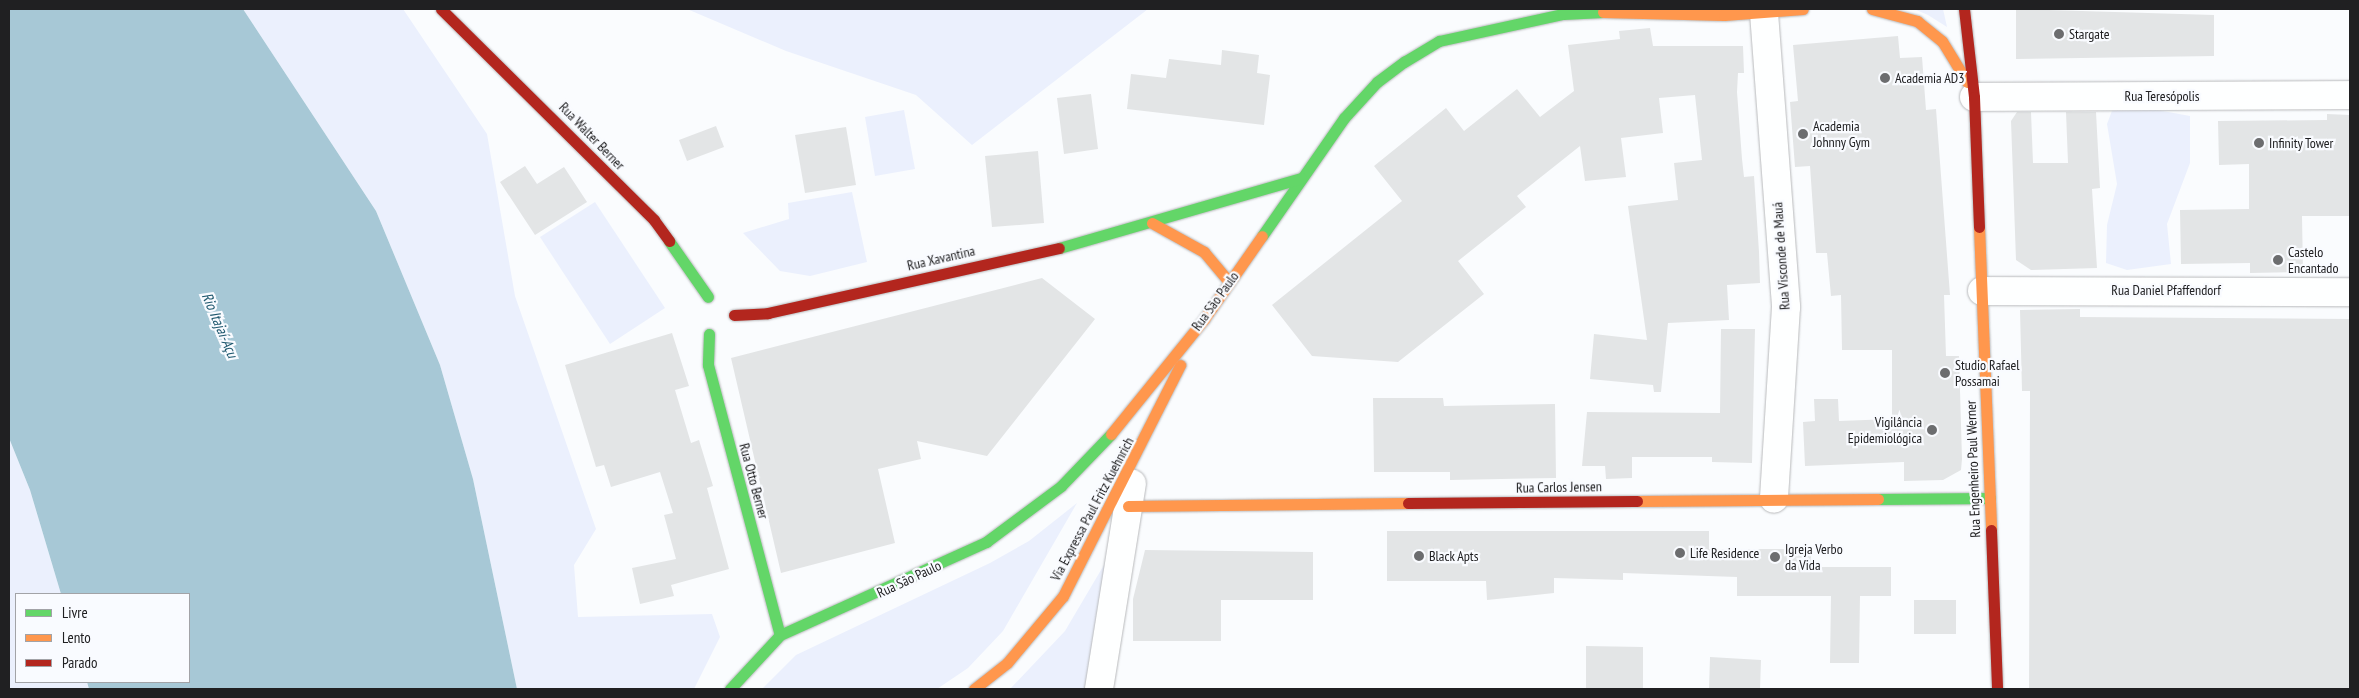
<!DOCTYPE html>
<meta charset="utf-8">
<style>
body{margin:0}
#map{position:relative;width:2359px;height:698px;overflow:hidden;background:#fafcfe;font-family:"PT Sans Narrow",sans-serif}
div>[style]{position:absolute}
.green>*{inset:0;background:#ebf0fd}
.water>*{inset:0;background:#a7c8d6}
.building>*{inset:0;background:#e3e5e6}
.roads{filter:drop-shadow(0 0 1px #b8b9bb) drop-shadow(0 0 1px #b8b9bb)}
.street>*{height:28px;margin:-14px;padding:0 14px;transform-origin:14px;border-radius:14px;background:#feffff}
.fast>*{height:11px;margin:-5.5px;padding:0 5.5px;transform-origin:5.5px;border-radius:5.5px;background:#63d668}
.slow>*{height:11px;margin:-5.5px;padding:0 5.5px;transform-origin:5.5px;border-radius:5.5px;background:#ff974d}
.jam>*{height:11px;margin:-5.5px;padding:0 5.5px;transform-origin:5.5px;border-radius:5.5px;background:#b3261e}
.dots>*{width:14px;height:14px;translate:-50% -50%;box-sizing:border-box;border:2px solid #f9fbff;border-radius:50%}
span{translate:-50% -50%;white-space:nowrap;text-align:center;line-height:1.15;-webkit-text-stroke:4.5px #f9fbff;paint-order:stroke}
.poi-label{font-size:14px;color:#202022}
.left{translate:0 -50%;text-align:left}
.right{translate:-100% -50%;text-align:right}
.street-label{font-size:14px;color:#202022}
.water-label{font-size:15px;color:#20596f;font-style:italic}
.frame{position:absolute;inset:0;border:10px solid #202022;pointer-events:none}
.legend{position:absolute;left:15px;top:593px;width:175px;height:90px;box-sizing:border-box;background:#f9fbff;border:1px solid #a2a3a7;margin:0;padding:6px 9px;list-style:none;font-size:15px;color:#202022}
.legend li{display:flex;align-items:center;gap:10px;height:25px}
.legend b{width:25px;border:1px solid #a2a3a7}
</style>
<div id="map">
<div class="green">
<div style="clip-path:polygon(243px 9px,403px 9px,487px 134px,515px 296px,596px 529px,574px 565px,578px 617px,712px 614px,720px 637px,694px 689px,517px 689px,473px 479px,440px 365px,376px 211px)"></div>
<div style="clip-path:polygon(687px 9px,1148px 9px,972px 145px,916px 95px,786px 51px)"></div>
<div style="clip-path:polygon(1914px 9px,1943px 9px,1947px 27px,1928px 15px)"></div>
<div style="clip-path:polygon(2141px 107px,2190px 116px,2190px 163px,2167px 224px,2171px 264px,2127px 270px,2106px 263px,2107px 225px,2117px 184px,2107px 124px,2113px 108px)"></div>
<div style="clip-path:polygon(904px 110px,915px 169px,875px 176px,865px 117px)"></div>
<div style="clip-path:polygon(852px 192px,867px 262px,810px 276px,780px 271px,743px 233px,789px 219px,788px 203px)"></div>
<div style="clip-path:polygon(595px 202px,665px 308px,610px 344px,540px 237px)"></div>
<div style="clip-path:polygon(9px 438px,30px 490px,61px 594px,16px 594px,16px 682px,87px 682px,89px 689px,9px 689px)"></div>
<div style="clip-path:polygon(1077px 503px,1003px 631px,968px 668px,937px 689px,762px 689px,796px 655px,990px 563px,1029px 541px)"></div>
<div style="clip-path:polygon(1111px 553px,1087px 689px,1010px 689px,1065px 631px)"></div>
</div>
<div class="water">
<div style="clip-path:polygon(9px 9px,243px 9px,376px 211px,440px 365px,473px 479px,517px 689px,89px 689px,87px 682px,189px 682px,189px 594px,61px 594px,30px 490px,9px 438px)"></div>
</div>
<div class="building">
<div style="clip-path:polygon(2016px 9px,2214px 15px,2214px 56px,2016px 59px)"></div>
<div style="clip-path:polygon(1650px 28px,1653px 46px,1743px 46px,1744px 73px,1738px 73px,1737px 92px,1742px 159px,1744px 177px,1754px 176px,1759px 252px,1760px 283px,1727px 285px,1729px 320px,1668px 323px,1661px 392px,1654px 392px,1653px 385px,1590px 379px,1594px 334px,1647px 340px,1628px 206px,1678px 200px,1674px 163px,1702px 160px,1695px 95px,1659px 98px,1663px 133px,1621px 138px,1626px 177px,1585px 181px,1580px 146px,1517px 196px,1526px 207px,1458px 261px,1484px 294px,1398px 362px,1312px 356px,1272px 305px,1402px 201px,1374px 166px,1446px 108px,1464px 131px,1517px 89px,1540px 117px,1574px 91px,1568px 45px,1620px 39px,1619px 31px)"></div>
<div style="clip-path:polygon(1898px 36px,1900px 58px,1922px 57px,1926px 110px,1936px 109px,1950px 295px,1944px 295px,1946px 356px,1959px 356px,1962px 459px,1961px 470px,1943px 480px,1904px 481px,1904px 462px,1805px 466px,1803px 422px,1815px 421px,1814px 399px,1838px 399px,1839px 421px,1892px 419px,1892px 350px,1842px 350px,1841px 295px,1831px 296px,1827px 253px,1816px 253px,1810px 166px,1795px 167px,1790px 102px,1798px 101px,1793px 45px)"></div>
<div style="clip-path:polygon(1222px 50px,1259px 55px,1257px 73px,1270px 75px,1264px 125px,1127px 109px,1131px 74px,1166px 78px,1169px 59px,1221px 65px)"></div>
<div style="clip-path:polygon(1091px 94px,1098px 149px,1064px 154px,1057px 98px)"></div>
<div style="clip-path:polygon(2017px 112px,2031px 112px,2033px 163px,2068px 163px,2066px 112px,2096px 112px,2100px 188px,2092px 189px,2097px 268px,2031px 270px,2016px 260px,2011px 121px)"></div>
<div style="clip-path:polygon(2327px 114px,2350px 115px,2350px 216px,2302px 216px,2303px 272px,2250px 273px,2250px 263px,2181px 264px,2180px 210px,2249px 209px,2249px 164px,2219px 165px,2218px 121px,2327px 120px)"></div>
<div style="clip-path:polygon(716px 126px,724px 147px,687px 161px,679px 140px)"></div>
<div style="clip-path:polygon(846px 127px,856px 185px,805px 193px,795px 135px)"></div>
<div style="clip-path:polygon(1038px 151px,1044px 223px,992px 227px,985px 156px)"></div>
<div style="clip-path:polygon(525px 166px,537px 184px,564px 167px,587px 202px,535px 235px,500px 182px)"></div>
<div style="clip-path:polygon(1042px 278px,1095px 319px,987px 456px,917px 441px,921px 459px,878px 469px,895px 543px,781px 573px,731px 358px)"></div>
<div style="clip-path:polygon(2080px 309px,2080px 317px,2350px 319px,2350px 689px,2029px 689px,2030px 391px,2022px 391px,2020px 310px)"></div>
<div style="clip-path:polygon(1721px 329px,1755px 329px,1752px 463px,1712px 462px,1712px 457px,1632px 457px,1632px 478px,1606px 479px,1605px 466px,1582px 466px,1587px 412px,1720px 413px)"></div>
<div style="clip-path:polygon(672px 333px,689px 386px,675px 390px,691px 443px,699px 440px,713px 486px,707px 488px,729px 569px,671px 585px,674px 596px,640px 604px,632px 568px,676px 559px,664px 515px,673px 513px,660px 472px,611px 487px,604px 465px,596px 467px,565px 365px)"></div>
<div style="clip-path:polygon(1373px 398px,1443px 398px,1444px 406px,1555px 404px,1556px 478px,1450px 480px,1450px 472px,1374px 472px)"></div>
<div style="clip-path:polygon(1387px 531px,1709px 531px,1709px 549px,1811px 549px,1811px 567px,1891px 567px,1891px 596px,1860px 596px,1859px 663px,1830px 663px,1831px 596px,1737px 596px,1737px 577px,1623px 573px,1623px 580px,1554px 578px,1554px 593px,1487px 600px,1486px 581px,1387px 581px)"></div>
<div style="clip-path:polygon(1145px 550px,1313px 552px,1313px 600px,1221px 600px,1221px 641px,1133px 641px,1133px 599px)"></div>
<div style="clip-path:polygon(1914px 600px,1956px 600px,1956px 634px,1914px 634px)"></div>
<div style="clip-path:polygon(1586px 646px,1643px 647px,1643px 689px,1586px 689px)"></div>
<div style="clip-path:polygon(1710px 657px,1761px 660px,1760px 689px,1709px 689px)"></div>
</div>
<div class="roads">
<div class="street">
<div style="left:1764px;top:13px;width:295px;rotate:85.7deg"></div>
<div style="left:1786px;top:307px;width:192px;rotate:93.6deg"></div>
<div style="left:1974px;top:97px;width:376px;rotate:-0.3deg"></div>
<div style="left:1982px;top:291px;width:368px;rotate:0.2deg"></div>
<div style="left:1099px;top:689px;width:208px;rotate:-80.9deg"></div>
</div>
<div class="fast">
<div style="left:1262px;top:236px;width:144px;rotate:-55.2deg"></div>
<div style="left:1344px;top:118px;width:49px;rotate:-47.5deg"></div>
<div style="left:1377px;top:82px;width:34px;rotate:-37deg"></div>
<div style="left:1404px;top:62px;width:41px;rotate:-31deg"></div>
<div style="left:1439px;top:41px;width:127px;rotate:-12.3deg"></div>
<div style="left:1563px;top:14px;width:40px;rotate:-2.9deg"></div>
<div style="left:669px;top:241px;width:68px;rotate:55.1deg"></div>
<div style="left:1059px;top:248px;width:252px;rotate:-16.1deg"></div>
<div style="left:709px;top:334px;width:31px;rotate:92deg"></div>
<div style="left:708px;top:365px;width:279px;rotate:75.1deg"></div>
<div style="left:1878px;top:499px;width:112px;rotate:-0.5deg"></div>
<div style="left:730px;top:689px;width:74px;rotate:-47.2deg"></div>
<div style="left:780px;top:635px;width:226px;rotate:-24.3deg"></div>
<div style="left:986px;top:542px;width:94px;rotate:-36.7deg"></div>
<div style="left:1061px;top:486px;width:72px;rotate:-46.1deg"></div>
</div>
<div class="slow">
<div style="left:1872px;top:9px;width:47px;rotate:14.9deg"></div>
<div style="left:1917px;top:21px;width:32px;rotate:39deg"></div>
<div style="left:1942px;top:41px;width:48px;rotate:58.6deg"></div>
<div style="left:1603px;top:12px;width:121px;rotate:1.4deg"></div>
<div style="left:1724px;top:15px;width:79px;rotate:-4.3deg"></div>
<div style="left:1152px;top:223px;width:60px;rotate:29.1deg"></div>
<div style="left:1204px;top:252px;width:39px;rotate:50deg"></div>
<div style="left:1979px;top:227px;width:303px;rotate:87.7deg"></div>
<div style="left:1111px;top:434px;width:148px;rotate:-51deg"></div>
<div style="left:1204px;top:319px;width:101px;rotate:-55.1deg"></div>
<div style="left:1637px;top:501px;width:241px;rotate:-0.5deg"></div>
<div style="left:1128px;top:506px;width:280px;rotate:-0.6deg"></div>
<div style="left:974px;top:689px;width:42px;rotate:-38.2deg"></div>
<div style="left:1007px;top:663px;width:87px;rotate:-50.1deg"></div>
<div style="left:1063px;top:596px;width:259px;rotate:-63.1deg"></div>
</div>
<div class="jam">
<div style="left:441px;top:9px;width:300px;rotate:44.7deg"></div>
<div style="left:654px;top:220px;width:26px;rotate:54deg"></div>
<div style="left:1964px;top:9px;width:89px;rotate:83.5deg"></div>
<div style="left:1974px;top:97px;width:130px;rotate:87.8deg"></div>
<div style="left:734px;top:315px;width:34px;rotate:-3deg"></div>
<div style="left:768px;top:313px;width:298px;rotate:-12.6deg"></div>
<div style="left:1408px;top:503px;width:229px;rotate:-0.5deg"></div>
<div style="left:1991px;top:530px;width:159px;rotate:87.8deg"></div>
</div>
</div>
<div class="dots">
<div style="left:2059px;top:34px;background:#6c6d6f"></div>
<div style="left:1885px;top:78px;background:#6c6d6f"></div>
<div style="left:1803px;top:134px;background:#6c6d6f"></div>
<div style="left:2259px;top:143px;background:#6c6d6f"></div>
<div style="left:2278px;top:260px;background:#6c6d6f"></div>
<div style="left:1945px;top:373px;background:#6c6d6f"></div>
<div style="left:1932px;top:430px;background:#6c6d6f"></div>
<div style="left:1680px;top:553px;background:#6c6d6f"></div>
<div style="left:1419px;top:556px;background:#6c6d6f"></div>
<div style="left:1775px;top:557px;background:#6c6d6f"></div>
</div>
<div class="poi-label">
<span class="left" style="left:2069px;top:34px">Stargate</span>
<span class="left" style="left:1895px;top:78px">Academia AD3</span>
<span class="left" style="left:1813px;top:134px">Academia<br>Johnny Gym</span>
<span class="left" style="left:2269px;top:143px">Infinity Tower</span>
<span class="left" style="left:2288px;top:260px">Castelo<br>Encantado</span>
<span class="left" style="left:1955px;top:373px">Studio Rafael<br>Possamai</span>
<span class="right" style="left:1922px;top:430px">Vigilância<br>Epidemiológica</span>
<span class="left" style="left:1785px;top:557px">Igreja Verbo<br>da Vida</span>
<span class="left" style="left:1690px;top:553px">Life Residence</span>
<span class="left" style="left:1429px;top:556px">Black Apts</span>
</div>
<div class="street-label">
<span style="left:2162px;top:96px">Rua Teresópolis</span>
<span style="left:592px;top:136px;rotate:46deg">Rua Walter Berner</span>
<span style="left:1781px;top:256px;rotate:-94deg">Rua Visconde de Mauá</span>
<span style="left:941px;top:258px;rotate:-13deg">Rua Xavantina</span>
<span style="left:2166px;top:290px">Rua Daniel Pfaffendorf</span>
<span style="left:1215px;top:301px;rotate:-54deg">Rua São Paulo</span>
<span style="left:1973px;top:469px;rotate:-92deg">Rua Engenheiro Paul Werner</span>
<span style="left:754px;top:481px;rotate:75deg">Rua Otto Berner</span>
<span style="left:1559px;top:487px;rotate:-1deg">Rua Carlos Jensen</span>
<span style="left:1092px;top:509px;rotate:-62deg">Via Expressa Paul Fritz Kuehnrich</span>
<span style="left:909px;top:579px;rotate:-25deg">Rua São Paulo</span>
</div>
<div class="water-label">
<span style="left:220px;top:325px;rotate:67deg">Rio Itajaí-Açu</span>
</div>
<div class="frame"></div>
<ul class="legend">
<li><b style="height:6px;background:#63d668"></b>Livre</li>
<li><b style="height:6px;background:#ff974d"></b>Lento</li>
<li><b style="height:6px;background:#b3261e"></b>Parado</li>
</ul>
</div>
